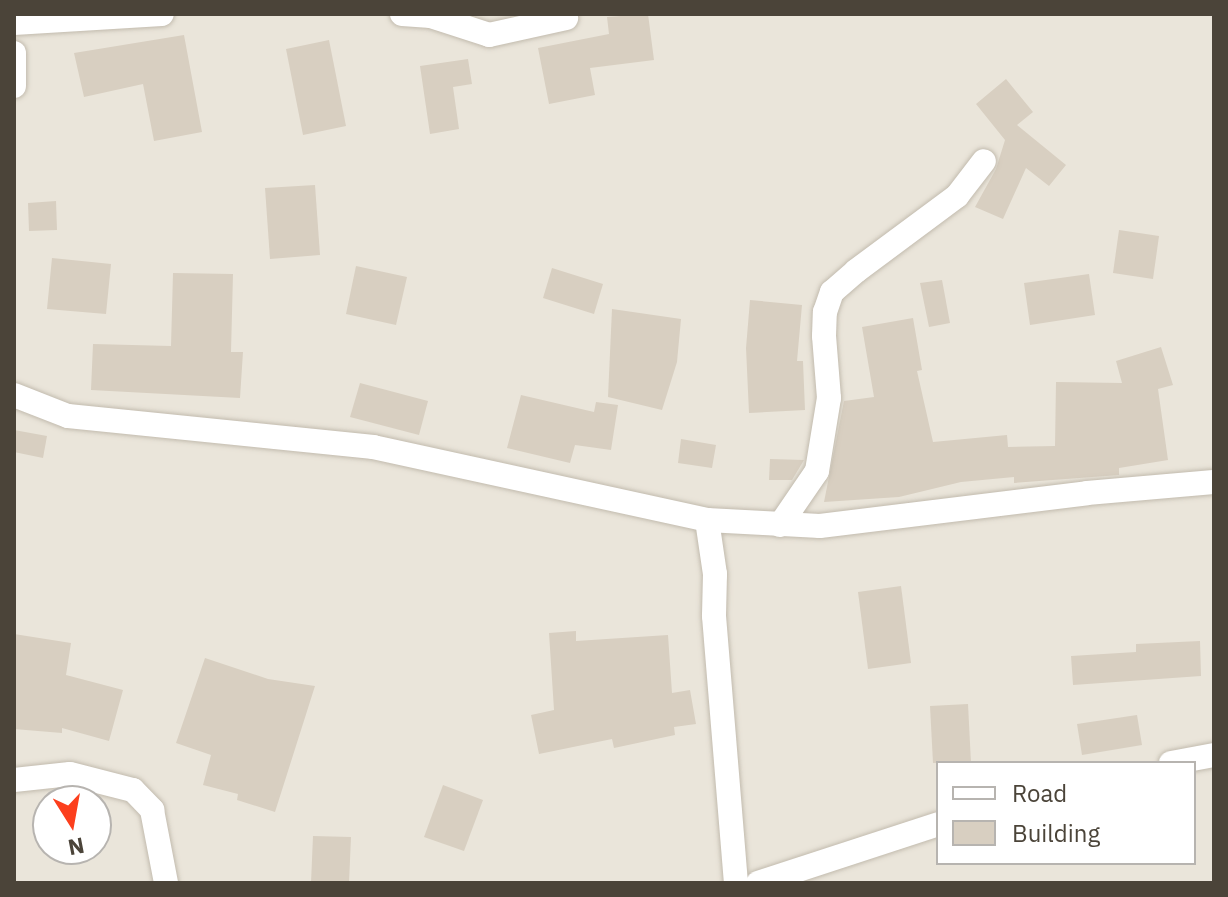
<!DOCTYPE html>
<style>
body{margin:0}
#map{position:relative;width:1228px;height:897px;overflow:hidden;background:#f6f3ec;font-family:"IBM Plex Sans",sans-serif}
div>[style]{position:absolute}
.residential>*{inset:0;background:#eae5da}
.building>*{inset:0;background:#d8cfc1}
.roads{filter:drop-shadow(0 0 2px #c2bbae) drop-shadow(0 0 2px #c2bbae)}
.minor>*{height:24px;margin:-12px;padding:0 12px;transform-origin:12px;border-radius:12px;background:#fff}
span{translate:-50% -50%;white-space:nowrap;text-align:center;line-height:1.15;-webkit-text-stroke:8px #fff;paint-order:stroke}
.frame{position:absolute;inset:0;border:16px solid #4b4439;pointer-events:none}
.legend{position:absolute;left:936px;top:761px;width:260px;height:104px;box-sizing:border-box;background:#fff;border:2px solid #b7b4b0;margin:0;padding:10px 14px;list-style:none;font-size:24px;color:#4b4439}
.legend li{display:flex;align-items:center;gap:16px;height:40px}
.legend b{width:40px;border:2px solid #b7b4b0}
.north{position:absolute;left:32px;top:785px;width:80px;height:80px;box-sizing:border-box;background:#fff;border:2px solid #b7b4b0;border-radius:50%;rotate:169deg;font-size:22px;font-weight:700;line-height:32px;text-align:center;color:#4b4439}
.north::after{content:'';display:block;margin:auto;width:28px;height:36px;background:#fc3f1d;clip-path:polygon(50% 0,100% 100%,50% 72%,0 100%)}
</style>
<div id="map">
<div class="residential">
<div style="clip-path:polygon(evenodd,14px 14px,1214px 14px,1214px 883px,14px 883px,14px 14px,938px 763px,1194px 763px,1194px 863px,938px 863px,938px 763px,14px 14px,48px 801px,96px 801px,96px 849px,48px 849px,48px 801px)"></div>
</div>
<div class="building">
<div style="clip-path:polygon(648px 14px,654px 60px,590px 68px,595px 95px,549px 104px,538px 48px,609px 34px,607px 17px)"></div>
<div style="clip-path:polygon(184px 35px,202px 132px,154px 141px,143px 84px,84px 97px,74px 53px)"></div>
<div style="clip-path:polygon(329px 40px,346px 126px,303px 135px,286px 49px)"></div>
<div style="clip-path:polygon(468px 59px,472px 84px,453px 87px,459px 129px,430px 134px,420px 66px)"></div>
<div style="clip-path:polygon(1006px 79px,1033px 112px,1017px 125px,1066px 165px,1049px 186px,1026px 168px,1003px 219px,975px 207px,996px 169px,1005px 140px,976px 104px)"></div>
<div style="clip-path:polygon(315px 185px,320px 255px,270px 259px,265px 188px)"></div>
<div style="clip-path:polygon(56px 201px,57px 230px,29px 231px,28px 203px)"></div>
<div style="clip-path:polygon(1119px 230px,1159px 236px,1153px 279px,1113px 273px)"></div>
<div style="clip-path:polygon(52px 258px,111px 264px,106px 314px,47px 309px)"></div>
<div style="clip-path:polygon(356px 266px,407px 277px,396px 325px,346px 314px)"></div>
<div style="clip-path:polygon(552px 268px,603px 284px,594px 314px,543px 298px)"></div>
<div style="clip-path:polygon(173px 273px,233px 274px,231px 352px,243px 352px,240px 398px,91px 390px,93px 344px,171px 346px)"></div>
<div style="clip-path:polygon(1089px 274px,1095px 315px,1030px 325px,1024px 283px)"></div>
<div style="clip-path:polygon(942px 280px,950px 323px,929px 327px,920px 283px)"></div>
<div style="clip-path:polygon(750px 300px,802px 305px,797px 361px,803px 361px,805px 410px,749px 413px,746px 348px)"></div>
<div style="clip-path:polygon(612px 309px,681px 319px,677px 362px,662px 410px,608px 397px)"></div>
<div style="clip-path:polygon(913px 318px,922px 370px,917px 371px,933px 442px,1007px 435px,1008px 447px,1055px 446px,1056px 382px,1122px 383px,1116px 361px,1161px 347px,1173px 385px,1158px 389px,1168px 460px,1119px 468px,1119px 475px,1014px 483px,1014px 477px,961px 482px,899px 497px,824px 502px,844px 401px,874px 397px,862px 327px)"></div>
<div style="clip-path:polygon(360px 383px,428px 401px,419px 435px,350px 417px)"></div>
<div style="clip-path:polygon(521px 395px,594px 412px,596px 402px,618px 405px,611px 450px,575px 445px,570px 463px,507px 448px)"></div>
<div style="clip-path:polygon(14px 430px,47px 436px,43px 458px,14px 452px)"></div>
<div style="clip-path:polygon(681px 439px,716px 445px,712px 468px,678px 463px)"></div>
<div style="clip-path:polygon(770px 459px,804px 460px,792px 480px,769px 480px)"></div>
<div style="clip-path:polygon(901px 586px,911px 663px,868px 669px,858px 592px)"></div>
<div style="clip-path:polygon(576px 631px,576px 641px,668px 635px,672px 693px,690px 690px,696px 724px,674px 727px,675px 735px,614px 748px,612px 739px,539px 754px,531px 715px,554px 710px,549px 633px)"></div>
<div style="clip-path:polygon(14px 634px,71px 643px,66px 675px,123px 690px,109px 741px,62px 728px,62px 733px,14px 729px)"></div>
<div style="clip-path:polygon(1200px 641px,1201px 676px,1073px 685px,1071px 656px,1136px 652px,1136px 644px)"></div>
<div style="clip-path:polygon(205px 658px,268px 679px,315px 686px,275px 812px,237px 800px,238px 794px,203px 785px,211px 755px,176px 743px)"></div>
<div style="clip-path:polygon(968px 704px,971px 763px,933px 763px,930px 706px)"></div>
<div style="clip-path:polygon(1137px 715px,1142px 745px,1082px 755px,1077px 724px)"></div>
<div style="clip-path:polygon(443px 785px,483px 800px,464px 851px,424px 837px)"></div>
<div style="clip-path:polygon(313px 836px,351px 837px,349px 883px,311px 883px)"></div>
</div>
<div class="roads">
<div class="minor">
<div style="left:402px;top:14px;width:29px;rotate:4deg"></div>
<div style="left:431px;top:16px;width:61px;rotate:18.1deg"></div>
<div style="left:489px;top:35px;width:79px;rotate:-12.4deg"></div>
<div style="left:14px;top:23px;width:148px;rotate:-3.5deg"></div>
<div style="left:14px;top:53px;width:33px;rotate:90deg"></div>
<div style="left:14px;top:395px;width:58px;rotate:21.3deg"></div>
<div style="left:68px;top:416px;width:307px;rotate:5.8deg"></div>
<div style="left:373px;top:447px;width:342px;rotate:12.3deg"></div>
<div style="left:707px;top:520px;width:113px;rotate:3deg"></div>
<div style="left:820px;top:526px;width:269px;rotate:-7deg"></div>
<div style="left:1087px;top:493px;width:127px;rotate:-5deg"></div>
<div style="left:707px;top:520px;width:55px;rotate:81.6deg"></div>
<div style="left:715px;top:574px;width:42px;rotate:91.4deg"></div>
<div style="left:714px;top:616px;width:268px;rotate:85.3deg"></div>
<div style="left:780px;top:525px;width:65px;rotate:-55.6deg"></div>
<div style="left:817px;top:471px;width:74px;rotate:-80.7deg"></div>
<div style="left:829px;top:398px;width:62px;rotate:-94.6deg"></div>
<div style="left:824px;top:336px;width:24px;rotate:-88deg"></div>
<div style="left:825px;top:312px;width:21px;rotate:-71deg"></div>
<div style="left:832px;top:292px;width:32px;rotate:-41deg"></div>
<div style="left:856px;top:271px;width:126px;rotate:-36.6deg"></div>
<div style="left:957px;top:196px;width:44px;rotate:-52.4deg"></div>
<div style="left:1171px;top:763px;width:44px;rotate:-10.5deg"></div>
<div style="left:14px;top:780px;width:56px;rotate:-6.1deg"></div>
<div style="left:70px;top:774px;width:65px;rotate:14.3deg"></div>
<div style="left:133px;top:790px;width:28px;rotate:46deg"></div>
<div style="left:152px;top:810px;width:74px;rotate:79.1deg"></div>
<div style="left:758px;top:883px;width:189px;rotate:-18.1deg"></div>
</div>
</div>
<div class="frame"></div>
<ul class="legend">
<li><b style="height:10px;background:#fff"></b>Road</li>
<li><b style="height:22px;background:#d8cfc1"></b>Building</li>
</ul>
<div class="north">N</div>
</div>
